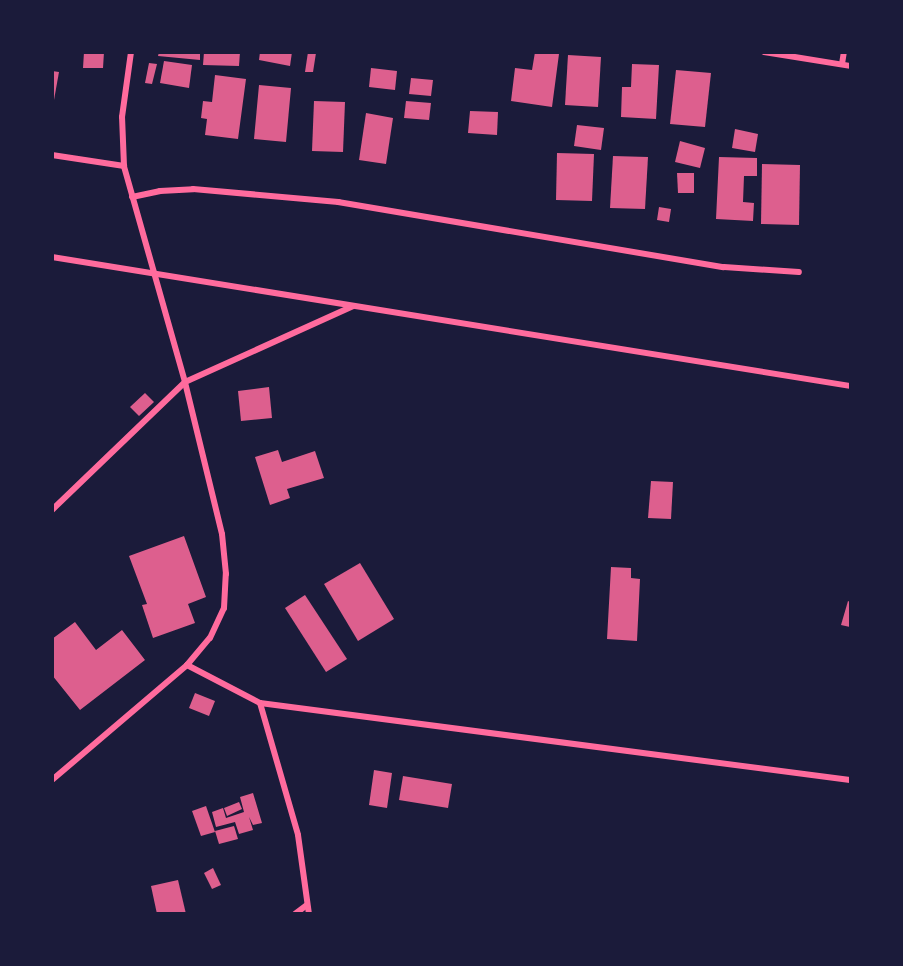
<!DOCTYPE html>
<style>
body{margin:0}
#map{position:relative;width:903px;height:966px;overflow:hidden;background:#1b1b3a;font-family:Rubik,sans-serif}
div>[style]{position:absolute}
.building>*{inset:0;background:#dd5f8e}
.minor>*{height:6px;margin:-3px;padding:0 3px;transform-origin:3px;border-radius:3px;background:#ff6b9d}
span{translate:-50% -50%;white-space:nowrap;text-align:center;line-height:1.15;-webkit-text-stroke:6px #1b1b3a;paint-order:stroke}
.frame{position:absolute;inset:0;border:54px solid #1b1b3a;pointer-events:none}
</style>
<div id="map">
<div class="building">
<div style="clip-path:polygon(84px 52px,104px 52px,103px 68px,83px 68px)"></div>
<div style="clip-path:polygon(159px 52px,200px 52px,200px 60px,158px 56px)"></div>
<div style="clip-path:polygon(204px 52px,240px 52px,239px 66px,203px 65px)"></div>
<div style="clip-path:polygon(260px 52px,292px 52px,290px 66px,259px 60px)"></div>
<div style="clip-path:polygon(308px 52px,316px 53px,313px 72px,305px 72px)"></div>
<div style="clip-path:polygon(535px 52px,559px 54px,552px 107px,511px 101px,515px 68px,532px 70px)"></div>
<div style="clip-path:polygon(568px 55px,601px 57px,598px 107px,565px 105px)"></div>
<div style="clip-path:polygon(164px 61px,192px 65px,189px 88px,160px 83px)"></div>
<div style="clip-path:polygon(149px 63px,157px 64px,152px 84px,145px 83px)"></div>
<div style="clip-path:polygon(632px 64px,659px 65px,656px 119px,621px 117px,622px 87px,631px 87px)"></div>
<div style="clip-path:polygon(371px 68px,397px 71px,395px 90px,369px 87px)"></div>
<div style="clip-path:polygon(676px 70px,711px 73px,705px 127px,670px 124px)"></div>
<div style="clip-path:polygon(52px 71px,59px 72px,54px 100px,52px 100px)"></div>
<div style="clip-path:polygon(215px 75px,246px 79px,238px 139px,205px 135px,207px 119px,201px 118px,203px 101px,212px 102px)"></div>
<div style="clip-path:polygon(411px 78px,433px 80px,431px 96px,409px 94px)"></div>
<div style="clip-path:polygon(259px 85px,291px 88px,286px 142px,254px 139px)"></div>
<div style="clip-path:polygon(314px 101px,345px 102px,343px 152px,312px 151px)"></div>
<div style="clip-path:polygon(406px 101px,431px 103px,429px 120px,404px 118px)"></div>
<div style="clip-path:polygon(470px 111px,498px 112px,497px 135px,468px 133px)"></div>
<div style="clip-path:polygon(366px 113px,393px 118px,386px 164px,359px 160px)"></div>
<div style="clip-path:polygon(577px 125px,604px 128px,601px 150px,574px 146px)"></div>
<div style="clip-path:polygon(735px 129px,758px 134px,755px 152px,732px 148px)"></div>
<div style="clip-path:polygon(680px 141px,705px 148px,700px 168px,675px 162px)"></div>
<div style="clip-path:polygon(557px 153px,594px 154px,592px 201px,556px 200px)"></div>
<div style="clip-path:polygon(613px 156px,648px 157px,645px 209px,610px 208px)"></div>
<div style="clip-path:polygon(719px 157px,757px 158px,757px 176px,744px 176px,743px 202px,754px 203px,753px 221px,716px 219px)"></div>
<div style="clip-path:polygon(762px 164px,800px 165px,799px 225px,761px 224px)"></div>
<div style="clip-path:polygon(677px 173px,694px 173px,694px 193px,678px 193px)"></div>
<div style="clip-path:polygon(659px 207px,671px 209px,669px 222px,657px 220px)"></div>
<div style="clip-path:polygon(269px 387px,272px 418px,241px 421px,238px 391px)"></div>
<div style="clip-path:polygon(145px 393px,154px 402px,139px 416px,130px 407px)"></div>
<div style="clip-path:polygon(278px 450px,282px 462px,315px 451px,324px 478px,287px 489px,290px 498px,270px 505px,255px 457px)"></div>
<div style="clip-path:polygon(651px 481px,673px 482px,671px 519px,648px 518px)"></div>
<div style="clip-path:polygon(184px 536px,206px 597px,188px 604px,195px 623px,153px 638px,142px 605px,147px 604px,129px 556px)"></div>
<div style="clip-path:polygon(360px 563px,394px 619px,358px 641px,324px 584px)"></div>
<div style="clip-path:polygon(611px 567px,631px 568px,631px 578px,640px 579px,637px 641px,607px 639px)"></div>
<div style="clip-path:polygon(305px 595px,347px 659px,326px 672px,285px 608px)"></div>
<div style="clip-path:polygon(848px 601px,850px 602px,850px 627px,841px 625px)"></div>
<div style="clip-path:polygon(75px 622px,96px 650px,122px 630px,145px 660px,80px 710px,52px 675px,52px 639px)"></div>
<div style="clip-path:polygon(195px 693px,215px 701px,209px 716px,189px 708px)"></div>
<div style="clip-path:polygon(374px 770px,392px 773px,387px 808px,369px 805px)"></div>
<div style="clip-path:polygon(403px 776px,452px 784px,448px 808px,399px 800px)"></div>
<div style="clip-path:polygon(253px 793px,262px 823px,253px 825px,249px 817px,253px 830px,239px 834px,235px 822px,216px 827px,212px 812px,223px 808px,226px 818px,244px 812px,240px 797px)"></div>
<div style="clip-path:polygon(239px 802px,242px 809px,227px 816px,224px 808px)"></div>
<div style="clip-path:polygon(206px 806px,215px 832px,201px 836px,192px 811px)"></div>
<div style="clip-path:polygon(234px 826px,238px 839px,219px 844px,215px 831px)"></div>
<div style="clip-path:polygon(213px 868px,221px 885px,212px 889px,204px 873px)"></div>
<div style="clip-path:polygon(178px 880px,186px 914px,157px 914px,151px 886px)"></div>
</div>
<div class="minor">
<div style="left:764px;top:52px;width:87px;rotate:9.2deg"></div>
<div style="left:842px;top:64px;width:12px;rotate:-81deg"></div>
<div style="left:52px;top:155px;width:73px;rotate:8.7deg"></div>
<div style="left:132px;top:197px;width:29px;rotate:-12deg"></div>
<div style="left:160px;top:191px;width:33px;rotate:-3deg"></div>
<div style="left:193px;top:189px;width:146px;rotate:5.1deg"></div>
<div style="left:338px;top:202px;width:391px;rotate:9.6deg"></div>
<div style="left:724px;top:267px;width:75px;rotate:3.8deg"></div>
<div style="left:52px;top:257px;width:808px;rotate:9.18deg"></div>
<div style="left:52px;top:510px;width:185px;rotate:-43.9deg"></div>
<div style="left:185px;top:382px;width:184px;rotate:-24.3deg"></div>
<div style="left:187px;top:665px;width:82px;rotate:27.5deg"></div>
<div style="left:260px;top:703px;width:595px;rotate:7.44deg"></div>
<div style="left:260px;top:703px;width:137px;rotate:73.9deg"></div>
<div style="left:298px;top:835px;width:80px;rotate:82.1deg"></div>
<div style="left:52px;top:780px;width:177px;rotate:-40.4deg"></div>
<div style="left:187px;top:665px;width:35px;rotate:-50deg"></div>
<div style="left:210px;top:638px;width:33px;rotate:-65deg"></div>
<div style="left:224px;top:608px;width:34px;rotate:-87deg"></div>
<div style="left:226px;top:574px;width:40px;rotate:-95.7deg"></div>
<div style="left:222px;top:534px;width:156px;rotate:-103.7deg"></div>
<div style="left:185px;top:382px;width:224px;rotate:-105.8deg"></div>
<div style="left:124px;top:166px;width:49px;rotate:-92.3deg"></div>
<div style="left:122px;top:117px;width:66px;rotate:-82.1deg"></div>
<div style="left:295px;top:914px;width:15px;rotate:-37deg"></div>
</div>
<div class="frame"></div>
</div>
